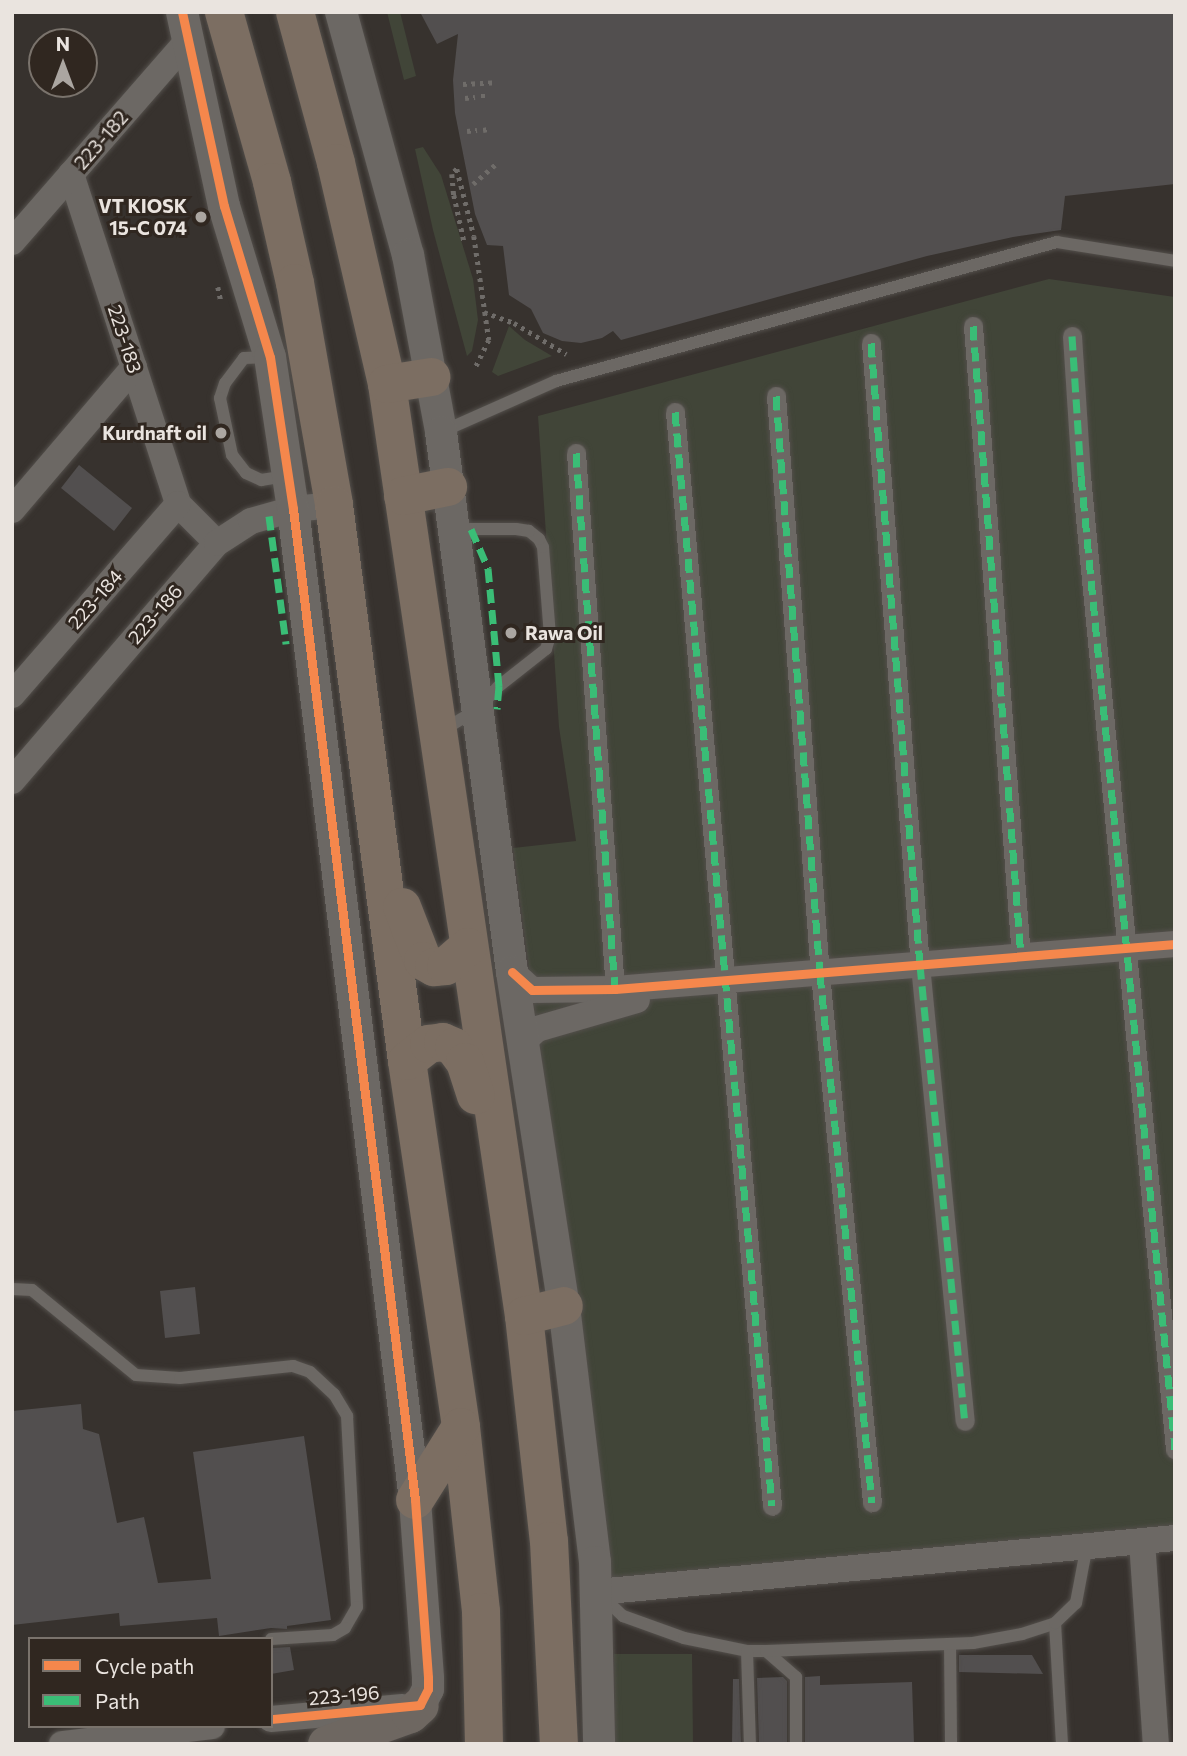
<!DOCTYPE html>
<style>
body{margin:0}
#map{position:relative;width:1187px;height:1756px;overflow:hidden;background:#37322e;font-family:Commissioner,sans-serif}
div>[style]{position:absolute}
.green>*{inset:0;background:#414538}
.building>*{inset:0;background:#524f4f}
.path>*{height:4.5px;margin-top:-2.25px;transform-origin:0;background:repeating-linear-gradient(90deg,#6f6c69 0 3.5px,transparent 0 8.5px)}
.roads{filter:drop-shadow(0 0 2px #534f4b) drop-shadow(0 0 2px #534f4b)}
.service>*{height:12px;margin:-6px;padding:0 6px;transform-origin:6px;border-radius:6px;background:#6c6864}
.pedestrian>*{height:19px;margin:-9.5px;padding:0 9.5px;transform-origin:9.5px;border-radius:9.5px;background:#6c6864}
.minor>*{height:26px;margin:-13px;padding:0 13px;transform-origin:13px;border-radius:13px;background:#6c6864}
.tertiary>*{height:32px;margin:-16px;padding:0 16px;transform-origin:16px;border-radius:16px;background:#6c6864}
.secondary>*{height:37px;margin:-18.5px;padding:0 18.5px;transform-origin:18.5px;border-radius:18.5px;background:#6e6761}
.trunk>*{height:38px;margin:-19px;padding:0 19px;transform-origin:19px;border-radius:19px;background:#7c6e62}
.quiet>*{height:7px;margin-top:-3.5px;transform-origin:0;background:repeating-linear-gradient(90deg,#3abd76 0 14px,transparent 0 21px)}
.cycleway>*{height:9px;margin:-4.5px;padding:0 4.5px;transform-origin:4.5px;border-radius:4.5px;background:#f5874c}
.dots>*{width:19px;height:19px;translate:-50% -50%;box-sizing:border-box;border:4px solid #302720;border-radius:50%}
span{translate:-50% -50%;white-space:nowrap;text-align:center;line-height:1.15;-webkit-text-stroke:6px #302720;paint-order:stroke}
.street-label{font-size:19px;color:#eae4df}
.poi-label{font-size:19px;color:#eae4df;font-weight:700}
.right{translate:-100% -50%;text-align:right}
.left{translate:0 -50%;text-align:left}
.frame{position:absolute;inset:0;border:14px solid #eae4df;pointer-events:none}
.legend{position:absolute;left:28px;top:1637px;width:245px;height:91px;box-sizing:border-box;background:#302720;border:2px solid #7a736c;margin:0;padding:9px 12px;list-style:none;font-size:21px;color:#eae4df}
.legend li{display:flex;align-items:center;gap:14px;height:35px}
.legend b{width:35px;border:2px solid #7a736c}
.north{position:absolute;left:28px;top:28px;width:70px;height:70px;box-sizing:border-box;background:#302720;border:2px solid #7a736c;border-radius:50%;rotate:0deg;font-size:19px;font-weight:700;line-height:28px;text-align:center;color:#eae4df}
.north::after{content:'';display:block;margin:auto;width:24px;height:32px;background:#aba6a1;clip-path:polygon(50% 0,100% 100%,50% 72%,0 100%)}
</style>
<div id="map">
<div class="green">
<div style="clip-path:polygon(387px 12px,400px 12px,416px 76px,404px 80px)"></div>
<div style="clip-path:polygon(423px 147px,441px 175px,473px 279px,478px 320px,472px 351px,467px 356px,433px 230px,415px 149px)"></div>
<div style="clip-path:polygon(1049px 279px,1175px 297px,1175px 1529px,610px 1578px,513px 848px,576px 841px,559px 727px,538px 416px)"></div>
<div style="clip-path:polygon(509px 326px,525px 340px,552px 356px,498px 376px,492px 372px)"></div>
<div style="clip-path:polygon(614px 1654px,692px 1654px,693px 1744px,615px 1744px)"></div>
</div>
<div class="building">
<div style="clip-path:polygon(420px 12px,1175px 12px,1175px 184px,1065px 196px,1061px 230px,1013px 237px,927px 256px,621px 340px,613px 331px,602px 338px,581px 343px,562px 341px,543px 333px,531px 309px,509px 295px,503px 246px,487px 245px,475px 214px,455px 113px,453px 80px,458px 34px,437px 44px)"></div>
<div style="clip-path:polygon(79px 465px,132px 508px,114px 531px,61px 488px)"></div>
<div style="clip-path:polygon(195px 1287px,200px 1334px,165px 1338px,160px 1291px)"></div>
<div style="clip-path:polygon(81px 1404px,83px 1429px,99px 1434px,117px 1523px,144px 1517px,158px 1583px,211px 1579px,193px 1452px,304px 1436px,331px 1620px,287px 1626px,287px 1629px,271px 1628px,219px 1636px,217px 1618px,120px 1626px,119px 1613px,12px 1625px,12px 1411px)"></div>
<div style="clip-path:polygon(290px 1647px,294px 1670px,271px 1674px,271px 1648px)"></div>
<div style="clip-path:polygon(959px 1655px,1032px 1655px,1043px 1674px,959px 1672px)"></div>
<div style="clip-path:polygon(820px 1676px,820px 1685px,912px 1682px,914px 1744px,805px 1744px,805px 1677px)"></div>
<div style="clip-path:polygon(783px 1677px,787px 1681px,787px 1744px,759px 1744px,757px 1678px)"></div>
<div style="clip-path:polygon(733px 1679px,739px 1679px,741px 1744px,732px 1744px)"></div>
</div>
<div class="path">
<div style="left:463px;top:84px;width:33px;rotate:-3deg"></div>
<div style="left:481px;top:96px;width:5px"></div>
<div style="left:465px;top:98px;width:10px;rotate:-6deg"></div>
<div style="left:483px;top:130px;width:5px;rotate:-11deg"></div>
<div style="left:467px;top:131px;width:10px;rotate:-6deg"></div>
<div style="left:457px;top:169px;width:69px;rotate:75.8deg"></div>
<div style="left:474px;top:236px;width:105px;rotate:81.8deg"></div>
<div style="left:489px;top:340px;width:32px;rotate:116deg"></div>
<div style="left:457px;top:169px;width:7px;rotate:135deg"></div>
<div style="left:452px;top:174px;width:21px;rotate:85deg"></div>
<div style="left:454px;top:195px;width:47px;rotate:77.7deg"></div>
<div style="left:473px;top:184px;width:29px;rotate:-41deg"></div>
<div style="left:218px;top:287px;width:14px;rotate:78deg"></div>
<div style="left:484px;top:312px;width:32px;rotate:20deg"></div>
<div style="left:514px;top:323px;width:61px;rotate:30.8deg"></div>
</div>
<div class="roads">
<div class="service">
<div style="left:270px;top:357px;width:26px;rotate:178deg"></div>
<div style="left:244px;top:358px;width:31px;rotate:127deg"></div>
<div style="left:225px;top:383px;width:16px;rotate:108deg"></div>
<div style="left:220px;top:398px;width:58px;rotate:78.1deg"></div>
<div style="left:232px;top:455px;width:23px;rotate:52deg"></div>
<div style="left:246px;top:473px;width:17px;rotate:25deg"></div>
<div style="left:261px;top:480px;width:25px;rotate:-9deg"></div>
<div style="left:441px;top:432px;width:126px;rotate:-23.9deg"></div>
<div style="left:556px;top:381px;width:520px;rotate:-15.51deg"></div>
<div style="left:1057px;top:242px;width:120px;rotate:9.1deg"></div>
<div style="left:443px;top:730px;width:41px;rotate:-31deg"></div>
<div style="left:478px;top:709px;width:31px;rotate:-48deg"></div>
<div style="left:499px;top:686px;width:60px;rotate:-38.2deg"></div>
<div style="left:546px;top:649px;width:14px;rotate:-73deg"></div>
<div style="left:550px;top:636px;width:89px;rotate:-94.5deg"></div>
<div style="left:543px;top:547px;width:9px;rotate:-117deg"></div>
<div style="left:539px;top:539px;width:13px;rotate:-141deg"></div>
<div style="left:529px;top:531px;width:13px;rotate:-171deg"></div>
<div style="left:516px;top:529px;width:45px;rotate:180deg"></div>
<div style="left:471px;top:529px;width:17px;rotate:170deg"></div>
<div style="left:12px;top:1289px;width:20px;rotate:3deg"></div>
<div style="left:32px;top:1290px;width:134px;rotate:39.3deg"></div>
<div style="left:136px;top:1375px;width:44px;rotate:3.9deg"></div>
<div style="left:180px;top:1378px;width:114px;rotate:-6.1deg"></div>
<div style="left:293px;top:1366px;width:18px;rotate:19deg"></div>
<div style="left:310px;top:1372px;width:33px;rotate:43deg"></div>
<div style="left:334px;top:1394px;width:26px;rotate:59deg"></div>
<div style="left:347px;top:1416px;width:191px;rotate:87deg"></div>
<div style="left:357px;top:1607px;width:24px;rotate:120deg"></div>
<div style="left:345px;top:1628px;width:14px;rotate:150deg"></div>
<div style="left:333px;top:1635px;width:62px;rotate:176.3deg"></div>
<div style="left:600px;top:1594px;width:32px;rotate:44deg"></div>
<div style="left:623px;top:1616px;width:65px;rotate:19.8deg"></div>
<div style="left:684px;top:1638px;width:64px;rotate:11.7deg"></div>
<div style="left:747px;top:1651px;width:19px"></div>
<div style="left:766px;top:1651px;width:40px;rotate:41deg"></div>
<div style="left:796px;top:1677px;width:67px;rotate:90deg"></div>
<div style="left:1055px;top:1623px;width:121px;rotate:86.7deg"></div>
<div style="left:950px;top:1644px;width:100px;rotate:89.4deg"></div>
<div style="left:747px;top:1651px;width:93px;rotate:88.2deg"></div>
<div style="left:766px;top:1651px;width:207px;rotate:-2.2deg"></div>
<div style="left:973px;top:1643px;width:50px;rotate:-10.4deg"></div>
<div style="left:1022px;top:1634px;width:35px;rotate:-18deg"></div>
<div style="left:1055px;top:1623px;width:29px;rotate:-44deg"></div>
<div style="left:1076px;top:1603px;width:59px;rotate:-79.3deg"></div>
</div>
<div class="pedestrian">
<div style="left:973px;top:326px;width:633px;rotate:85.65deg"></div>
<div style="left:1072px;top:336px;width:140px;rotate:86.3deg"></div>
<div style="left:1081px;top:476px;width:978px;rotate:84.48deg"></div>
<div style="left:871px;top:343px;width:624px;rotate:85.5deg"></div>
<div style="left:920px;top:965px;width:458px;rotate:84.4deg"></div>
<div style="left:776px;top:396px;width:580px;rotate:85.65deg"></div>
<div style="left:820px;top:974px;width:531px;rotate:84.38deg"></div>
<div style="left:675px;top:412px;width:1098px;rotate:84.93deg"></div>
<div style="left:576px;top:453px;width:537px;rotate:85.84deg"></div>
</div>
<div class="minor">
<div style="left:71px;top:174px;width:347px;rotate:72deg"></div>
<div style="left:178px;top:504px;width:55px;rotate:45deg"></div>
<div style="left:12px;top:242px;width:269px;rotate:-48.9deg"></div>
<div style="left:12px;top:510px;width:188px;rotate:-49.5deg"></div>
<div style="left:12px;top:695px;width:253px;rotate:-49deg"></div>
<div style="left:12px;top:781px;width:314px;rotate:-49.3deg"></div>
<div style="left:217px;top:543px;width:40px;rotate:-32.9deg"></div>
<div style="left:251px;top:521px;width:44px;rotate:-15.9deg"></div>
<div style="left:293px;top:509px;width:41px;rotate:-5.6deg"></div>
<div style="left:512px;top:972px;width:27px;rotate:42deg"></div>
<div style="left:532px;top:990px;width:83px;rotate:-0.7deg"></div>
<div style="left:615px;top:989px;width:562px;rotate:-4.59deg"></div>
<div style="left:523px;top:1042px;width:19px;rotate:-43deg"></div>
<div style="left:537px;top:1029px;width:104px;rotate:-16.2deg"></div>
<div style="left:1142px;top:1541px;width:203px;rotate:86.1deg"></div>
<div style="left:597px;top:1592px;width:581px;rotate:-5.34deg"></div>
<div style="left:271px;top:1719px;width:132px;rotate:-5.2deg"></div>
<div style="left:62px;top:1744px;width:151px;rotate:-6.8deg"></div>
</div>
<div class="tertiary">
<div style="left:182px;top:12px;width:198px;rotate:77.8deg"></div>
<div style="left:224px;top:206px;width:158px;rotate:73.1deg"></div>
<div style="left:270px;top:357px;width:154px;rotate:81.4deg"></div>
<div style="left:293px;top:509px;width:998px;rotate:82.98deg"></div>
<div style="left:415px;top:1500px;width:178px;rotate:85.8deg"></div>
<div style="left:428px;top:1678px;width:11px;rotate:90deg"></div>
<div style="left:428px;top:1689px;width:18px;rotate:117deg"></div>
<div style="left:341px;top:12px;width:252px;rotate:74.6deg"></div>
<div style="left:408px;top:255px;width:180px;rotate:79.4deg"></div>
<div style="left:441px;top:432px;width:545px;rotate:82.51deg"></div>
<div style="left:512px;top:972px;width:338px;rotate:81.2deg"></div>
<div style="left:564px;top:1306px;width:258px;rotate:83.1deg"></div>
<div style="left:595px;top:1562px;width:182px;rotate:88.7deg"></div>
</div>
<div class="secondary">
<div style="left:326px;top:1744px;width:89px;rotate:-19.7deg"></div>
<div style="left:410px;top:1714px;width:13px;rotate:-42deg"></div>
</div>
<div class="trunk">
<div style="left:224px;top:12px;width:177px;rotate:74.2deg"></div>
<div style="left:272px;top:182px;width:104px;rotate:77.2deg"></div>
<div style="left:295px;top:283px;width:225px;rotate:80deg"></div>
<div style="left:334px;top:505px;width:561px;rotate:82.52deg"></div>
<div style="left:407px;top:1061px;width:370px;rotate:81.6deg"></div>
<div style="left:461px;top:1427px;width:186px;rotate:83.8deg"></div>
<div style="left:481px;top:1612px;width:132px;rotate:88.7deg"></div>
<div style="left:295px;top:12px;width:156px;rotate:74.8deg"></div>
<div style="left:336px;top:163px;width:227px;rotate:77deg"></div>
<div style="left:387px;top:384px;width:942px;rotate:81.64deg"></div>
<div style="left:524px;top:1316px;width:226px;rotate:83.7deg"></div>
<div style="left:549px;top:1541px;width:203px;rotate:87.2deg"></div>
<div style="left:387px;top:384px;width:45px;rotate:-9deg"></div>
<div style="left:403px;top:496px;width:46px;rotate:-11.3deg"></div>
<div style="left:402px;top:907px;width:58px;rotate:68.7deg"></div>
<div style="left:423px;top:961px;width:13px;rotate:29deg"></div>
<div style="left:434px;top:967px;width:12px;rotate:-5deg"></div>
<div style="left:446px;top:966px;width:29px;rotate:-41deg"></div>
<div style="left:407px;top:1061px;width:28px;rotate:-38deg"></div>
<div style="left:429px;top:1044px;width:14px;rotate:-8deg"></div>
<div style="left:443px;top:1042px;width:12px;rotate:24deg"></div>
<div style="left:454px;top:1047px;width:19px;rotate:54deg"></div>
<div style="left:465px;top:1062px;width:35px;rotate:72deg"></div>
<div style="left:524px;top:1316px;width:41px;rotate:-14deg"></div>
<div style="left:415px;top:1500px;width:86px;rotate:-57.8deg"></div>
</div>
</div>
<div class="quiet">
<div style="left:973px;top:326px;width:633px;rotate:85.65deg"></div>
<div style="left:1072px;top:336px;width:140px;rotate:86.3deg"></div>
<div style="left:1081px;top:476px;width:978px;rotate:84.48deg"></div>
<div style="left:871px;top:343px;width:624px;rotate:85.5deg"></div>
<div style="left:920px;top:965px;width:458px;rotate:84.4deg"></div>
<div style="left:776px;top:396px;width:580px;rotate:85.65deg"></div>
<div style="left:820px;top:974px;width:531px;rotate:84.38deg"></div>
<div style="left:675px;top:412px;width:1098px;rotate:84.93deg"></div>
<div style="left:576px;top:453px;width:537px;rotate:85.84deg"></div>
<div style="left:269px;top:516px;width:129px;rotate:82.4deg"></div>
<div style="left:471px;top:529px;width:43px;rotate:66.4deg"></div>
<div style="left:488px;top:568px;width:119px;rotate:84.7deg"></div>
<div style="left:499px;top:686px;width:23px;rotate:95deg"></div>
</div>
<div class="cycleway">
<div style="left:182px;top:12px;width:198px;rotate:77.8deg"></div>
<div style="left:224px;top:206px;width:158px;rotate:73.1deg"></div>
<div style="left:270px;top:357px;width:154px;rotate:81.4deg"></div>
<div style="left:293px;top:509px;width:998px;rotate:82.98deg"></div>
<div style="left:415px;top:1500px;width:178px;rotate:85.8deg"></div>
<div style="left:428px;top:1678px;width:11px;rotate:90deg"></div>
<div style="left:428px;top:1689px;width:18px;rotate:117deg"></div>
<div style="left:420px;top:1705px;width:150px;rotate:174.6deg"></div>
<div style="left:512px;top:972px;width:27px;rotate:42deg"></div>
<div style="left:532px;top:990px;width:83px;rotate:-0.7deg"></div>
<div style="left:615px;top:989px;width:562px;rotate:-4.59deg"></div>
</div>
<div class="dots">
<div style="left:201px;top:217px;background:#aba6a1"></div>
<div style="left:221px;top:433px;background:#aba6a1"></div>
<div style="left:511px;top:633px;background:#aba6a1"></div>
</div>
<div class="street-label">
<span style="left:101px;top:140px;rotate:-49deg">223-182</span>
<span style="left:125px;top:339px;rotate:72deg">223-183</span>
<span style="left:95px;top:599px;rotate:-49deg">223-184</span>
<span style="left:155px;top:614px;rotate:-49deg">223-186</span>
<span style="left:344px;top:1695px;rotate:-5deg">223-196</span>
</div>
<div class="poi-label">
<span class="right" style="left:187px;top:217px">VT KIOSK<br>15-C 074</span>
<span class="right" style="left:207px;top:433px">Kurdnaft oil</span>
<span class="left" style="left:525px;top:633px">Rawa Oil</span>
</div>
<div class="frame"></div>
<ul class="legend">
<li><b style="height:9px;background:#f5874c"></b>Cycle path</li>
<li><b style="height:9px;background:#3abd76"></b>Path</li>
</ul>
<div class="north">N</div>
</div>
